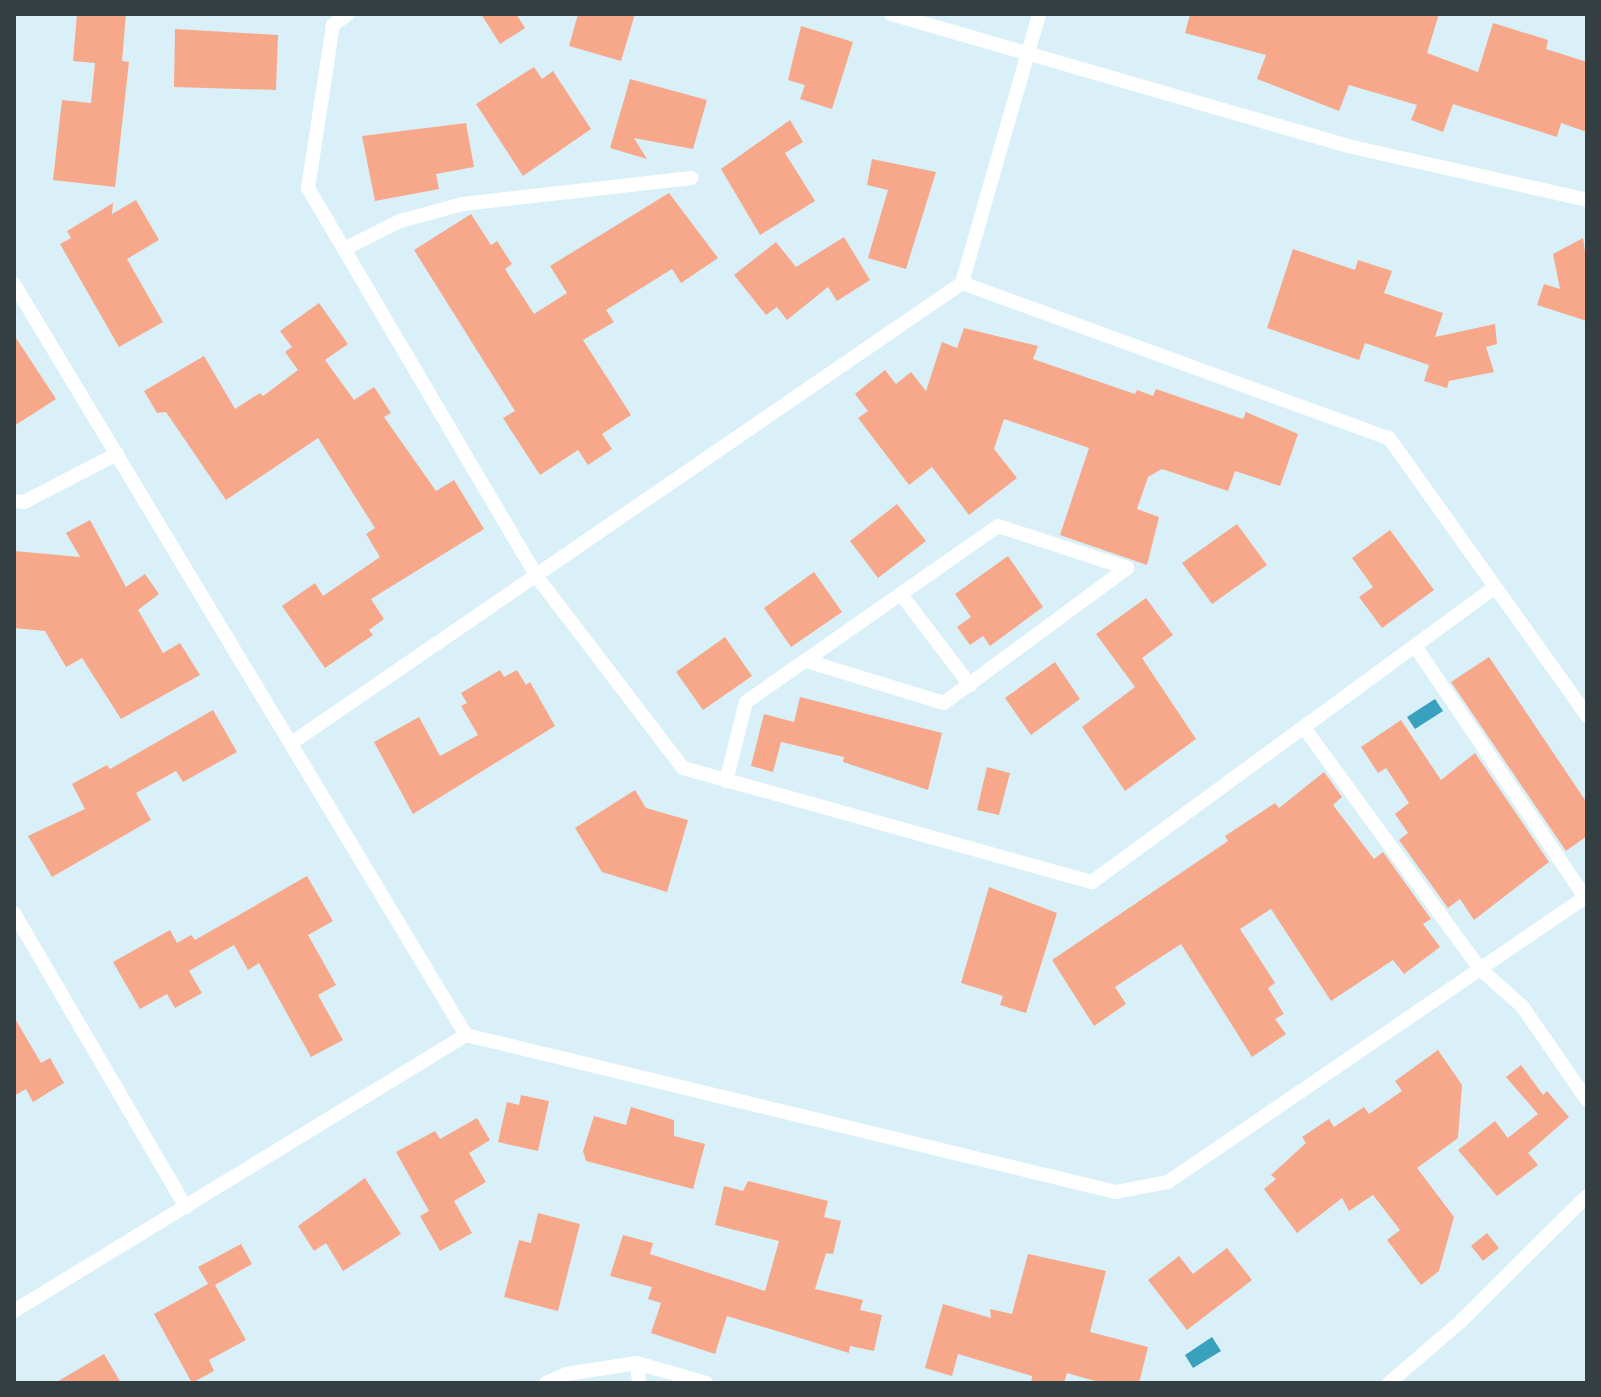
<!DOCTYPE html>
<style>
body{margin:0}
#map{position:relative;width:1601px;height:1397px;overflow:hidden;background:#d9f0f8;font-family:"Work Sans",sans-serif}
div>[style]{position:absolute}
.water>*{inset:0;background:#39a1be}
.building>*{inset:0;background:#f7a88a}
.service>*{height:14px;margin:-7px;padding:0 7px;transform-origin:7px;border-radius:7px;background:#fff}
span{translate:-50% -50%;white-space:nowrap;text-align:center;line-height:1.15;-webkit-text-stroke:6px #fff;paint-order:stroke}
.frame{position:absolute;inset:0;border:16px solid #353e41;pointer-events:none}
</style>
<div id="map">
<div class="water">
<div style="clip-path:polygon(1435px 699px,1443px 711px,1415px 729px,1407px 717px)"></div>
<div style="clip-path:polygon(1212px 1337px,1221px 1351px,1193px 1368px,1185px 1355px)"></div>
</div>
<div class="building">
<div style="clip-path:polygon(77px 14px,126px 14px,122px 61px,129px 62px,115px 187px,53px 180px,62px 100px,91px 103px,95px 63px,73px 61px)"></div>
<div style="clip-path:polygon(481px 14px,516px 14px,525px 28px,500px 44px)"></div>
<div style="clip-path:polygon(578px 14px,635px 14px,621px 61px,569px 46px)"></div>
<div style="clip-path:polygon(1190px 14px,1439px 14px,1427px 53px,1478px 72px,1493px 23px,1548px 40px,1546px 49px,1587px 62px,1587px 132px,1561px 123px,1557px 137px,1453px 104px,1443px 132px,1411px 120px,1417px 105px,1349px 85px,1339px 111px,1257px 79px,1266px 55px,1185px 33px)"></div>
<div style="clip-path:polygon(801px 26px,853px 42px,832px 109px,800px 99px,805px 85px,788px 80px)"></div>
<div style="clip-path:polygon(175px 29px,278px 35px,276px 90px,174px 87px)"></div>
<div style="clip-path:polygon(534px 67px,542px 79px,553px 71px,591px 129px,523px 176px,476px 104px)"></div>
<div style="clip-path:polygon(630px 79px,707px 100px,693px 149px,634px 138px,647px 159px,610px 148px)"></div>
<div style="clip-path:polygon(790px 120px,803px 142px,785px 153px,815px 201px,760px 235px,721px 169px)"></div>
<div style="clip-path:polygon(466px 123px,474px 167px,436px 174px,439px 189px,375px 201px,362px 136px)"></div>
<div style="clip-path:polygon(872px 159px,936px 172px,906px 269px,868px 258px,888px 190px,867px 185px)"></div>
<div style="clip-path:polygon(669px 193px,718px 258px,681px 283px,672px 269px,606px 310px,614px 322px,583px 340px,631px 415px,602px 434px,612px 449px,588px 465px,578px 450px,540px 475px,503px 418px,515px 411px,414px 250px,471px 214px,491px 245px,497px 241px,512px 264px,505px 269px,534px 314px,567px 293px,550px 266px)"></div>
<div style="clip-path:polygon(136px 200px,159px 240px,127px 259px,163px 322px,119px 347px,60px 244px,71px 238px,67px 231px,113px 203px,112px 214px)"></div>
<div style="clip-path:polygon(844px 237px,870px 280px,837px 301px,828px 287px,787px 320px,777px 307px,766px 315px,734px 275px,776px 242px,796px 267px)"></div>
<div style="clip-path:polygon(1583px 238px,1587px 265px,1587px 321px,1537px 305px,1544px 284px,1560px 289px,1553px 254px)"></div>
<div style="clip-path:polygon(1293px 249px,1355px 270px,1358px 260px,1392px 271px,1384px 293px,1443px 313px,1435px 337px,1495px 324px,1497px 344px,1486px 347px,1494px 372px,1449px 381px,1447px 388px,1424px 381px,1429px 365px,1365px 343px,1359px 360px,1267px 328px)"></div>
<div style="clip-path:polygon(319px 303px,348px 344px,325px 360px,354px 400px,374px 387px,391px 413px,384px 417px,436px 491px,454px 480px,484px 529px,371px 599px,384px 619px,369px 630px,373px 635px,325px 668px,282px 606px,315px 583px,323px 596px,380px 557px,366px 534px,375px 528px,318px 438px,226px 500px,166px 412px,157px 413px,144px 391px,204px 356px,235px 409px,260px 393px,263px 396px,298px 370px,285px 352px,292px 347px,280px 331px)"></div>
<div style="clip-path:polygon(964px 328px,1038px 346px,1033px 359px,1135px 394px,1137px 390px,1153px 396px,1156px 389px,1243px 419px,1246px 412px,1298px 434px,1280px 486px,1235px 471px,1228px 491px,1162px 469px,1148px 477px,1137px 509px,1159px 517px,1147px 565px,1060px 535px,1089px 448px,1004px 419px,994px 449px,1017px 478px,969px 515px,932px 467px,909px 485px,858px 418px,868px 411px,855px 394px,885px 370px,896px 384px,911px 372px,926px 391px,942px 342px,957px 348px)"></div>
<div style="clip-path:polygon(14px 335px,56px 399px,14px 426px)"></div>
<div style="clip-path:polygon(897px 504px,926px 541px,878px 578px,850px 541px)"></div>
<div style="clip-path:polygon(90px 520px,126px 587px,145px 574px,159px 594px,138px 610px,163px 653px,180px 643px,200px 675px,121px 719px,82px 658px,66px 667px,45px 631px,14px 628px,14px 551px,80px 557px,66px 533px)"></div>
<div style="clip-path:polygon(1237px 524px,1267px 565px,1212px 604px,1182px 563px)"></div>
<div style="clip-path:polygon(1390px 530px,1434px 590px,1382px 628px,1359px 597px,1373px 587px,1352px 558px)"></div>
<div style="clip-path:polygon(1008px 556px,1043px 607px,990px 646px,983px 636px,970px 645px,957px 627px,971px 617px,955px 594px)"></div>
<div style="clip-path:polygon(814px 572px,842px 612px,791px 647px,764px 608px)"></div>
<div style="clip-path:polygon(1146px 598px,1173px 635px,1142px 658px,1196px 739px,1125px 791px,1082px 727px,1135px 687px,1096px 634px)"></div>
<div style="clip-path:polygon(725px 637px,752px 676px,703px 710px,676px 672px)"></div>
<div style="clip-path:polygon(1489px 657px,1587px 803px,1587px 836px,1566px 851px,1451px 682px)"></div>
<div style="clip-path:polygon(1055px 662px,1080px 699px,1031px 735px,1005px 698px)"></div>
<div style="clip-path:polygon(500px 670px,504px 677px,517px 670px,526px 685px,530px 682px,555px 726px,413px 814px,374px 742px,419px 717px,440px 756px,478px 735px,461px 706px,467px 703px,461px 693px)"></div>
<div style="clip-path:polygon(800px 697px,942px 733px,928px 790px,843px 762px,844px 757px,781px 742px,773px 772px,751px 766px,764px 714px,794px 722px)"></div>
<div style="clip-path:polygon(213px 710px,237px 752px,183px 782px,176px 771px,136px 793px,151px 820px,52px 877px,28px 836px,85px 809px,72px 784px,107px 765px,110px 769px)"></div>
<div style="clip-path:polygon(1401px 720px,1441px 780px,1475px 753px,1549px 862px,1474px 920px,1460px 899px,1448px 908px,1399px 840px,1408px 833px,1395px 814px,1409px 803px,1386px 768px,1378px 773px,1361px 747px)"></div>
<div style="clip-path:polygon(987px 767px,1010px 773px,999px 815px,977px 810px)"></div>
<div style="clip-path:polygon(1324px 772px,1342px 797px,1333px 805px,1374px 859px,1383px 852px,1431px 919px,1423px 924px,1440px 947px,1404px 974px,1393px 960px,1331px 1001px,1271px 909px,1240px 929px,1275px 983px,1268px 988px,1284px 1014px,1275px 1019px,1286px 1034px,1252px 1057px,1181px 944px,1115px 987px,1126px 1004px,1094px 1026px,1052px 960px,1228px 841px,1225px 836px,1275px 803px,1279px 808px)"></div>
<div style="clip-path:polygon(635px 790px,646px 808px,688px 820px,667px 892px,602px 872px,575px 828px)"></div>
<div style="clip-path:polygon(307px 876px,333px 921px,308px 935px,336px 985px,318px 995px,343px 1040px,311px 1057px,259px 963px,248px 970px,234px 945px,189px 971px,202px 993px,175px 1008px,167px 994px,140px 1009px,113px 962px,170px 930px,177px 943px,191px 935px,195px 940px)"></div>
<div style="clip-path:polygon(989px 887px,1057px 913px,1026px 1013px,1000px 1005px,1003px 996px,961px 983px)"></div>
<div style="clip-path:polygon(14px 1017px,41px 1063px,50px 1058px,64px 1083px,33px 1102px,26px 1089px,14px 1096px)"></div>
<div style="clip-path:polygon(1438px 1050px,1462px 1085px,1458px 1138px,1417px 1168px,1454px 1217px,1439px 1271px,1421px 1285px,1387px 1240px,1400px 1230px,1373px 1195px,1349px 1211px,1342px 1198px,1297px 1233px,1264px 1189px,1276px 1179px,1271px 1175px,1306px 1143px,1302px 1137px,1329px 1119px,1334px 1127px,1364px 1107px,1369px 1114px,1402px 1091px,1395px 1081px)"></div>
<div style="clip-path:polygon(1521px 1065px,1543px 1095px,1547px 1091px,1569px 1117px,1528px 1153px,1538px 1165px,1497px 1196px,1458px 1150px,1495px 1121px,1508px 1138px,1538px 1114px,1506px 1077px)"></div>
<div style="clip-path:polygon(521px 1095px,549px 1101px,538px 1151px,498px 1142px,507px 1102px,519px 1105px)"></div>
<div style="clip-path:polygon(631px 1107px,674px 1120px,674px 1136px,705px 1144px,693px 1189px,586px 1161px,583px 1151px,594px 1116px,626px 1125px)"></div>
<div style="clip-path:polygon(477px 1118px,490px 1140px,469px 1153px,486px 1182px,454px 1201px,472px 1233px,440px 1251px,420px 1216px,429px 1211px,396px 1152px,435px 1131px,440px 1139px)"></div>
<div style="clip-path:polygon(365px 1178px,401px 1234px,343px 1271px,326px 1243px,314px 1251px,298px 1226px)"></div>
<div style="clip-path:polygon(748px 1181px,828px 1201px,824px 1217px,841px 1221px,833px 1254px,826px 1253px,815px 1289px,863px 1300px,860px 1310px,882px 1315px,874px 1351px,850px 1346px,849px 1353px,727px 1316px,715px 1354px,651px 1333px,661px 1303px,648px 1299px,652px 1287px,610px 1276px,623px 1235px,653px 1243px,650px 1254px,765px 1291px,779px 1241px,715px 1225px,724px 1186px,743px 1191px)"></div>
<div style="clip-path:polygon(538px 1213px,580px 1224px,558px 1311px,504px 1297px,519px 1240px,531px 1243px)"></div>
<div style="clip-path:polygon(1487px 1233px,1499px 1248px,1483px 1261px,1471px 1246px)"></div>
<div style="clip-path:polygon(241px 1244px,252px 1264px,215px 1285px,246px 1340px,209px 1360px,214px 1371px,192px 1383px,154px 1314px,208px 1284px,198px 1267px)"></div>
<div style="clip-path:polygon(1227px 1248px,1252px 1280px,1187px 1330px,1148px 1280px,1179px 1256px,1193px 1274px)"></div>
<div style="clip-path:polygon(1028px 1254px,1106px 1271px,1090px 1332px,1148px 1347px,1139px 1383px,1102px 1383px,1067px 1373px,1064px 1383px,1031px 1383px,1032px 1376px,958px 1354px,952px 1376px,925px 1368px,943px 1304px,991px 1318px,990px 1309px,1012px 1314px)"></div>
<div style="clip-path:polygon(104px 1354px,121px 1383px,55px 1383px)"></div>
</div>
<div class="service">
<div style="left:348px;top:14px;width:19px;rotate:144deg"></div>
<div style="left:333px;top:25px;width:165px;rotate:98.7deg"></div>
<div style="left:308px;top:188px;width:451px;rotate:59.5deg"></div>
<div style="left:537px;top:577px;width:240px;rotate:52.6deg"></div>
<div style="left:683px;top:768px;width:425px;rotate:15.6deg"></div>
<div style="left:1092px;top:882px;width:496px;rotate:-36.2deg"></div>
<div style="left:891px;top:14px;width:476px;rotate:16.1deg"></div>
<div style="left:1348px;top:146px;width:245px;rotate:12.7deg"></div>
<div style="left:344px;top:249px;width:63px;rotate:-26.6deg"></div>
<div style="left:400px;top:221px;width:65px;rotate:-15.1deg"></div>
<div style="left:463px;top:204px;width:230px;rotate:-6.5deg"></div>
<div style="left:962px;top:283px;width:280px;rotate:-74deg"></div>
<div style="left:14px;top:284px;width:877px;rotate:58.96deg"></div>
<div style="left:14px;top:501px;width:10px;rotate:6deg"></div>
<div style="left:24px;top:502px;width:105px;rotate:-27.3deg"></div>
<div style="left:903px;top:597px;width:111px;rotate:52.7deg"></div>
<div style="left:1415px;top:646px;width:303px;rotate:55.9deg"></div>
<div style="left:1305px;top:729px;width:297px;rotate:53.9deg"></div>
<div style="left:1480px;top:969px;width:56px;rotate:41.4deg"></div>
<div style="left:1522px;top:1006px;width:114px;rotate:55.3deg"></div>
<div style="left:293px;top:742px;width:811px;rotate:-34.45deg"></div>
<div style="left:962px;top:283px;width:454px;rotate:20deg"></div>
<div style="left:1389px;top:438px;width:341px;rotate:54.5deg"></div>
<div style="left:726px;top:781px;width:81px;rotate:-75.8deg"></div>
<div style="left:746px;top:702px;width:307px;rotate:-34.9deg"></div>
<div style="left:998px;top:526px;width:136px;rotate:18deg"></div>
<div style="left:1127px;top:568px;width:227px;rotate:143.6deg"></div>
<div style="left:944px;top:703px;width:143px;rotate:-163deg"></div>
<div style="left:14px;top:913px;width:341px;rotate:59.7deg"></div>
<div style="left:14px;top:1311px;width:530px;rotate:-31.41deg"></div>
<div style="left:466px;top:1035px;width:669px;rotate:13.58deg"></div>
<div style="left:1116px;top:1192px;width:53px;rotate:-10.9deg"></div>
<div style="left:1168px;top:1182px;width:507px;rotate:-34.32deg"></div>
<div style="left:637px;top:1363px;width:20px;rotate:84deg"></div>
<div style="left:546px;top:1383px;width:22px;rotate:-24deg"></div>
<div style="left:566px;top:1374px;width:72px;rotate:-8.8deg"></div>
<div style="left:637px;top:1363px;width:72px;rotate:16.2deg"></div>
<div style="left:1389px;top:1383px;width:95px;rotate:-40.7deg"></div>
<div style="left:1461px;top:1321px;width:177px;rotate:-44.8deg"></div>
</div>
<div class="frame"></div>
</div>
